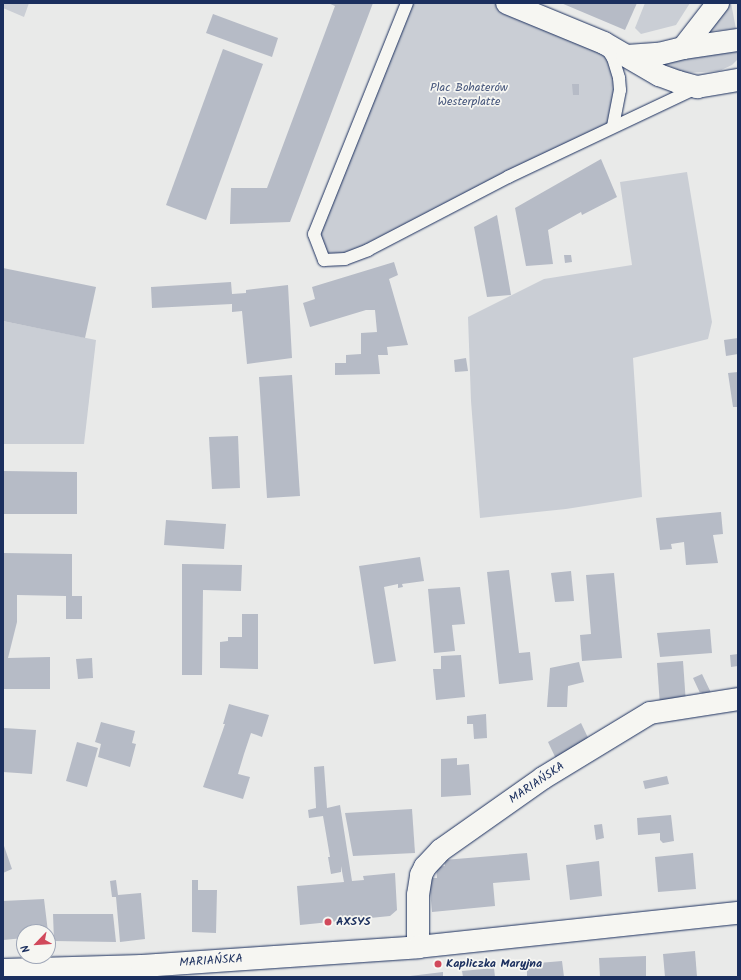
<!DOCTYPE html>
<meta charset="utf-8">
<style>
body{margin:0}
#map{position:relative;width:741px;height:980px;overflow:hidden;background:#e9eae9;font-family:Kalam,sans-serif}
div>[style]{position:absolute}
.green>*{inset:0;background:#caced5}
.building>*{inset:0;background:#b6bbc6}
.roads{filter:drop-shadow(0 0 1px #1b2f5e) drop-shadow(0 0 1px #1b2f5e)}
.lane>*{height:12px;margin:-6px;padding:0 6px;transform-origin:6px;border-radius:6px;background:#f6f6f2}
.street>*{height:22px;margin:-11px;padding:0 11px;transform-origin:11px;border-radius:11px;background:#f6f6f2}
.dots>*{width:11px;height:11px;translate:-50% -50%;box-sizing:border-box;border:2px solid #f6f6f2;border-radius:50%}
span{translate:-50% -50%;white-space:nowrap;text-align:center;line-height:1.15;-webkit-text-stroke:3.5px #f6f6f2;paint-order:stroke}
.park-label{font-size:12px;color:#47577c}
.street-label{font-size:12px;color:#1b2f5e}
.poi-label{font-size:12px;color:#1b2f5e;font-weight:700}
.left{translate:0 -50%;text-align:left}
.frame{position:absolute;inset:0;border:4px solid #1b2f5e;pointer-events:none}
.north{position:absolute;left:16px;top:924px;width:40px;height:40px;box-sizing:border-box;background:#f6f6f2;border:1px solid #9ea6b7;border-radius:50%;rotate:245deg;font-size:11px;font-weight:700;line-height:16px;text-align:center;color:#1b2f5e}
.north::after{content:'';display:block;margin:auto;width:14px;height:18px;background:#d1495b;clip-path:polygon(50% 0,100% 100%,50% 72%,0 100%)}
</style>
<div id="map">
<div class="green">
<div style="clip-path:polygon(3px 3px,29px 3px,24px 17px,3px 8px)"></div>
<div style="clip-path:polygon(407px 3px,507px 3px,604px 43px,618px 70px,613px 126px,368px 250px,324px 260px,314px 234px)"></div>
<div style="clip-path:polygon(645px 3px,690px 3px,676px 25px,641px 34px,635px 28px)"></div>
<div style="clip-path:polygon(726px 3px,731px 3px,736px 29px,707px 31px)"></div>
<div style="clip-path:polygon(738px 50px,738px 59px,732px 65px,719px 71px,686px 73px,664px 64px,666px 60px)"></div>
<div style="clip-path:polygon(687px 172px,712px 322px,708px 339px,633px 358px,642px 497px,566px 509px,480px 518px,471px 401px,468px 317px,544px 279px,632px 265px,620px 182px)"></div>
<div style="clip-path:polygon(3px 321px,96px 340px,84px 444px,3px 444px)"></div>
</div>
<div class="building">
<div style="clip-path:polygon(328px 3px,373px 3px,290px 222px,230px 224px,231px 188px,267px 188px,335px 6px)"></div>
<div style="clip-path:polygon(561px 3px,637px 3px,625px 30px)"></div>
<div style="clip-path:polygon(213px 14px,278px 38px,272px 57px,206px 33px)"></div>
<div style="clip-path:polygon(223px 49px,263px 64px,206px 220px,166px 205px)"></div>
<div style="clip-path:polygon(572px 84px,579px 84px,579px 95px,573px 95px)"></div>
<div style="clip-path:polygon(601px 159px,617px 197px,582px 215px,581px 212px,548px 230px,553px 264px,526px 266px,515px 208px)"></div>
<div style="clip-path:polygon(497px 215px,511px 295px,487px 297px,474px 227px)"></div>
<div style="clip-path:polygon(564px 255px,571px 255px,572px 262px,565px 263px)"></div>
<div style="clip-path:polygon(394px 262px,398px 275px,389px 279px,408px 345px,387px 347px,388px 355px,378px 355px,380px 374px,335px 375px,335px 363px,346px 363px,346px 355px,361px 354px,361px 333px,377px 332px,375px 310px,366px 310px,310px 327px,303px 303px,315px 299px,312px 287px)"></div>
<div style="clip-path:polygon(3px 268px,96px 287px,85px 338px,3px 321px)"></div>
<div style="clip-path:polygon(231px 282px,232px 294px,246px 293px,246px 290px,288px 285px,292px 358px,247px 364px,242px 311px,232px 312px,232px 304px,152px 308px,151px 287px)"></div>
<div style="clip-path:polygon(738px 338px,738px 354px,726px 356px,724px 340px)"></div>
<div style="clip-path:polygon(466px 358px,468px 371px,455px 372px,454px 360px)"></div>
<div style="clip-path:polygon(738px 372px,738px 407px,733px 407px,728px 373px)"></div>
<div style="clip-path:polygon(292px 375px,300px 496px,267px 498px,259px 377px)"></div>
<div style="clip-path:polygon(238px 436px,240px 488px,212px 489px,209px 437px)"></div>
<div style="clip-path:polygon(3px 471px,77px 472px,77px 514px,3px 514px)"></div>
<div style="clip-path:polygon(721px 512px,723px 534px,713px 535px,718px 563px,686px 565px,684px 542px,671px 544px,672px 549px,660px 550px,656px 518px)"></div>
<div style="clip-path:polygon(166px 520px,226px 524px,224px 549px,164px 545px)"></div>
<div style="clip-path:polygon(3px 553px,72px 554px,72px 596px,82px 596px,82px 619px,66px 619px,66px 596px,17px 595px,17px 622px,8px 658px,50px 657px,50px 689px,3px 689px)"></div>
<div style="clip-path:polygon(420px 557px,424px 581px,402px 584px,403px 587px,398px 588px,398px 584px,384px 587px,396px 661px,374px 664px,359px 566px)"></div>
<div style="clip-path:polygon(182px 564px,242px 565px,241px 591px,203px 590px,202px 675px,182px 675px)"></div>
<div style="clip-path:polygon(509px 570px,519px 653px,530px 652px,533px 680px,499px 684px,487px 572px)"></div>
<div style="clip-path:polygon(571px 571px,574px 601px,555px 602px,551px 573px)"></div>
<div style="clip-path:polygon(614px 573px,622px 658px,582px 661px,580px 635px,591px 634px,586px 575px)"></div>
<div style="clip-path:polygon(460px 587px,465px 624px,452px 625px,455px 651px,434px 653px,428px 589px)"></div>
<div style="clip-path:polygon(242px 614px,258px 614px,258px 669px,220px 668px,220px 642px,228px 641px,228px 637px,242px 637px)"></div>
<div style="clip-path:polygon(710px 629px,712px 653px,660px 657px,657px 633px)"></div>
<div style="clip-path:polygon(738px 654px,738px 666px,731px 667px,730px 655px)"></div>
<div style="clip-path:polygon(461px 655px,465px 697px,436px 700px,433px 669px,441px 669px,441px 656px)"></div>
<div style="clip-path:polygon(92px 658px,93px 678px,78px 679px,76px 659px)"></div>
<div style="clip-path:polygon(683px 661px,686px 704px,660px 706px,657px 663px)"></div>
<div style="clip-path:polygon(579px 662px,584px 682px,568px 686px,567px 707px,547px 707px,550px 668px)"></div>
<div style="clip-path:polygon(702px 674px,714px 699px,706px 701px,701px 692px,700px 693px,693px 678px)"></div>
<div style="clip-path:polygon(229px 704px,269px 715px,262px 737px,251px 733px,244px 754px,238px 774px,250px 777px,243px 799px,203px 787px,225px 724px,223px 724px)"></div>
<div style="clip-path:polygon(486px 714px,487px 738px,474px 739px,473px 724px,467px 724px,467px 716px)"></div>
<div style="clip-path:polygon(101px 722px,135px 731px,132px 743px,136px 744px,130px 767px,98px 757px,101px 744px,95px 742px)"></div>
<div style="clip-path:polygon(581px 723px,591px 744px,558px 763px,548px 742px)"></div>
<div style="clip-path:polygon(4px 728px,36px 730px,32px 774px,3px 772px)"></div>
<div style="clip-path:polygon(77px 742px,98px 748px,87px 787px,66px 781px)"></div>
<div style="clip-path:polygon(457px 758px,457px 765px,469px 764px,471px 795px,441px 797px,441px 759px)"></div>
<div style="clip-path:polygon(324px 766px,327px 808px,340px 805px,352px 881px,364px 880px,363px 876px,395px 873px,397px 910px,390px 916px,300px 925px,297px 886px,344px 882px,341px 866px,341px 872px,331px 874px,328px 857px,330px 857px,323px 816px,309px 818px,308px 810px,316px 808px,314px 767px)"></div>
<div style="clip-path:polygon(667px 776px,669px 784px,645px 789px,643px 781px)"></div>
<div style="clip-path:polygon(412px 809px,415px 853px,353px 856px,345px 813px)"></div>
<div style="clip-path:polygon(671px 815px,674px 841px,663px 843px,660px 840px,660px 833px,638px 835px,637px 818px)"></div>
<div style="clip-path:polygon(602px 824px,604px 838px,596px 840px,594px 825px)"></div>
<div style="clip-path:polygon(3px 843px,12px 869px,3px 873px)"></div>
<div style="clip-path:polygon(527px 853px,530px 880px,493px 883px,495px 906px,432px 912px,429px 878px,437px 878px,436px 867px,445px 866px,444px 860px)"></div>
<div style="clip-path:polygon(693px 853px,696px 889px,658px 892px,655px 857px)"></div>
<div style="clip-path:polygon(599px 861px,602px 896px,570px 900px,566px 865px)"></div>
<div style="clip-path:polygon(116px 880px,118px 895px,141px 893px,145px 939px,120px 942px,116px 897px,112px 897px,110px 881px)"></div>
<div style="clip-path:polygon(192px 880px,198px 880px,198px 890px,217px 890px,216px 933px,192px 932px)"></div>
<div style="clip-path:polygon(44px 899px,48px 932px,24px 932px,24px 938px,3px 940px,3px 901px)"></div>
<div style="clip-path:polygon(53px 914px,113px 914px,116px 942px,54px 941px)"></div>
<div style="clip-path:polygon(695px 951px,697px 977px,665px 977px,663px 954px)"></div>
<div style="clip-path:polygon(646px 956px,646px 977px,600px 977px,599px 958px)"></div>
<div style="clip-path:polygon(562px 961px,564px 977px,527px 977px,527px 964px)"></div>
<div style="clip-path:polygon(494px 968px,495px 977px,463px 977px,462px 971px)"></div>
<div style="clip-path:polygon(443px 972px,443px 977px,410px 977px,410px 976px)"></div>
</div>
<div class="roads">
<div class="lane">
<div style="left:407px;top:3px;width:249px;rotate:111.9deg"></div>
<div style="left:314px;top:234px;width:28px;rotate:69deg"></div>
<div style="left:324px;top:260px;width:21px;rotate:-3deg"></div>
<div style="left:345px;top:259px;width:25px;rotate:-21deg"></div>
<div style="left:368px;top:250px;width:158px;rotate:-27.5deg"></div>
<div style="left:508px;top:177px;width:208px;rotate:-25.3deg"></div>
<div style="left:606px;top:47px;width:13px;rotate:58deg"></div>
<div style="left:613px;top:58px;width:21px;rotate:73deg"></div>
<div style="left:619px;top:78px;width:12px;rotate:85deg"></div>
<div style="left:620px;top:90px;width:37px;rotate:101deg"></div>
</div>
<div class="street">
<div style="left:507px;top:3px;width:105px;rotate:22.4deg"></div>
<div style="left:604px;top:43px;width:64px;rotate:30.2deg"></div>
<div style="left:659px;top:75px;width:20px;rotate:20deg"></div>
<div style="left:678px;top:82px;width:20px;rotate:15deg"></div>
<div style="left:697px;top:87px;width:42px;rotate:-9.7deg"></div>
<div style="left:683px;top:48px;width:56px;rotate:-8.3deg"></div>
<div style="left:627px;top:56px;width:32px;rotate:-4deg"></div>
<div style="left:659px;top:54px;width:25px;rotate:-14deg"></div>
<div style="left:683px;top:48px;width:57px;rotate:-52.1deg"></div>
<div style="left:418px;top:947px;width:52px;rotate:-90deg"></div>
<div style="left:418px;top:895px;width:20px;rotate:-81deg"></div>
<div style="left:421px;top:875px;width:9px;rotate:-63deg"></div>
<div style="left:425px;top:867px;width:23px;rotate:-47deg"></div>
<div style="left:441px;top:850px;width:125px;rotate:-35.2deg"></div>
<div style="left:543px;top:778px;width:125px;rotate:-31.3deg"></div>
<div style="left:650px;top:713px;width:89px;rotate:-9deg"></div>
<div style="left:3px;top:970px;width:139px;rotate:-1.6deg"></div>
<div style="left:142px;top:966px;width:277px;rotate:-3.9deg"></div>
<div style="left:418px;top:947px;width:322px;rotate:-6.1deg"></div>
</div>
</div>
<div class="dots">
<div style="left:328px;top:922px;background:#d1495b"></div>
<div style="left:438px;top:964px;background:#d1495b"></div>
</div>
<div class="park-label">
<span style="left:469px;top:95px">Plac Bohaterów<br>Westerplatte</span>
</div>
<div class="street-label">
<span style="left:537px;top:783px;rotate:-34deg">MARIAŃSKA</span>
<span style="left:211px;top:961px;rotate:-4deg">MARIAŃSKA</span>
</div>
<div class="poi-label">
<span class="left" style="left:336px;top:922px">AXSYS</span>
<span class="left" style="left:446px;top:964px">Kapliczka Maryjna</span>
</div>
<div class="frame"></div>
<div class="north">N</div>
</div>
